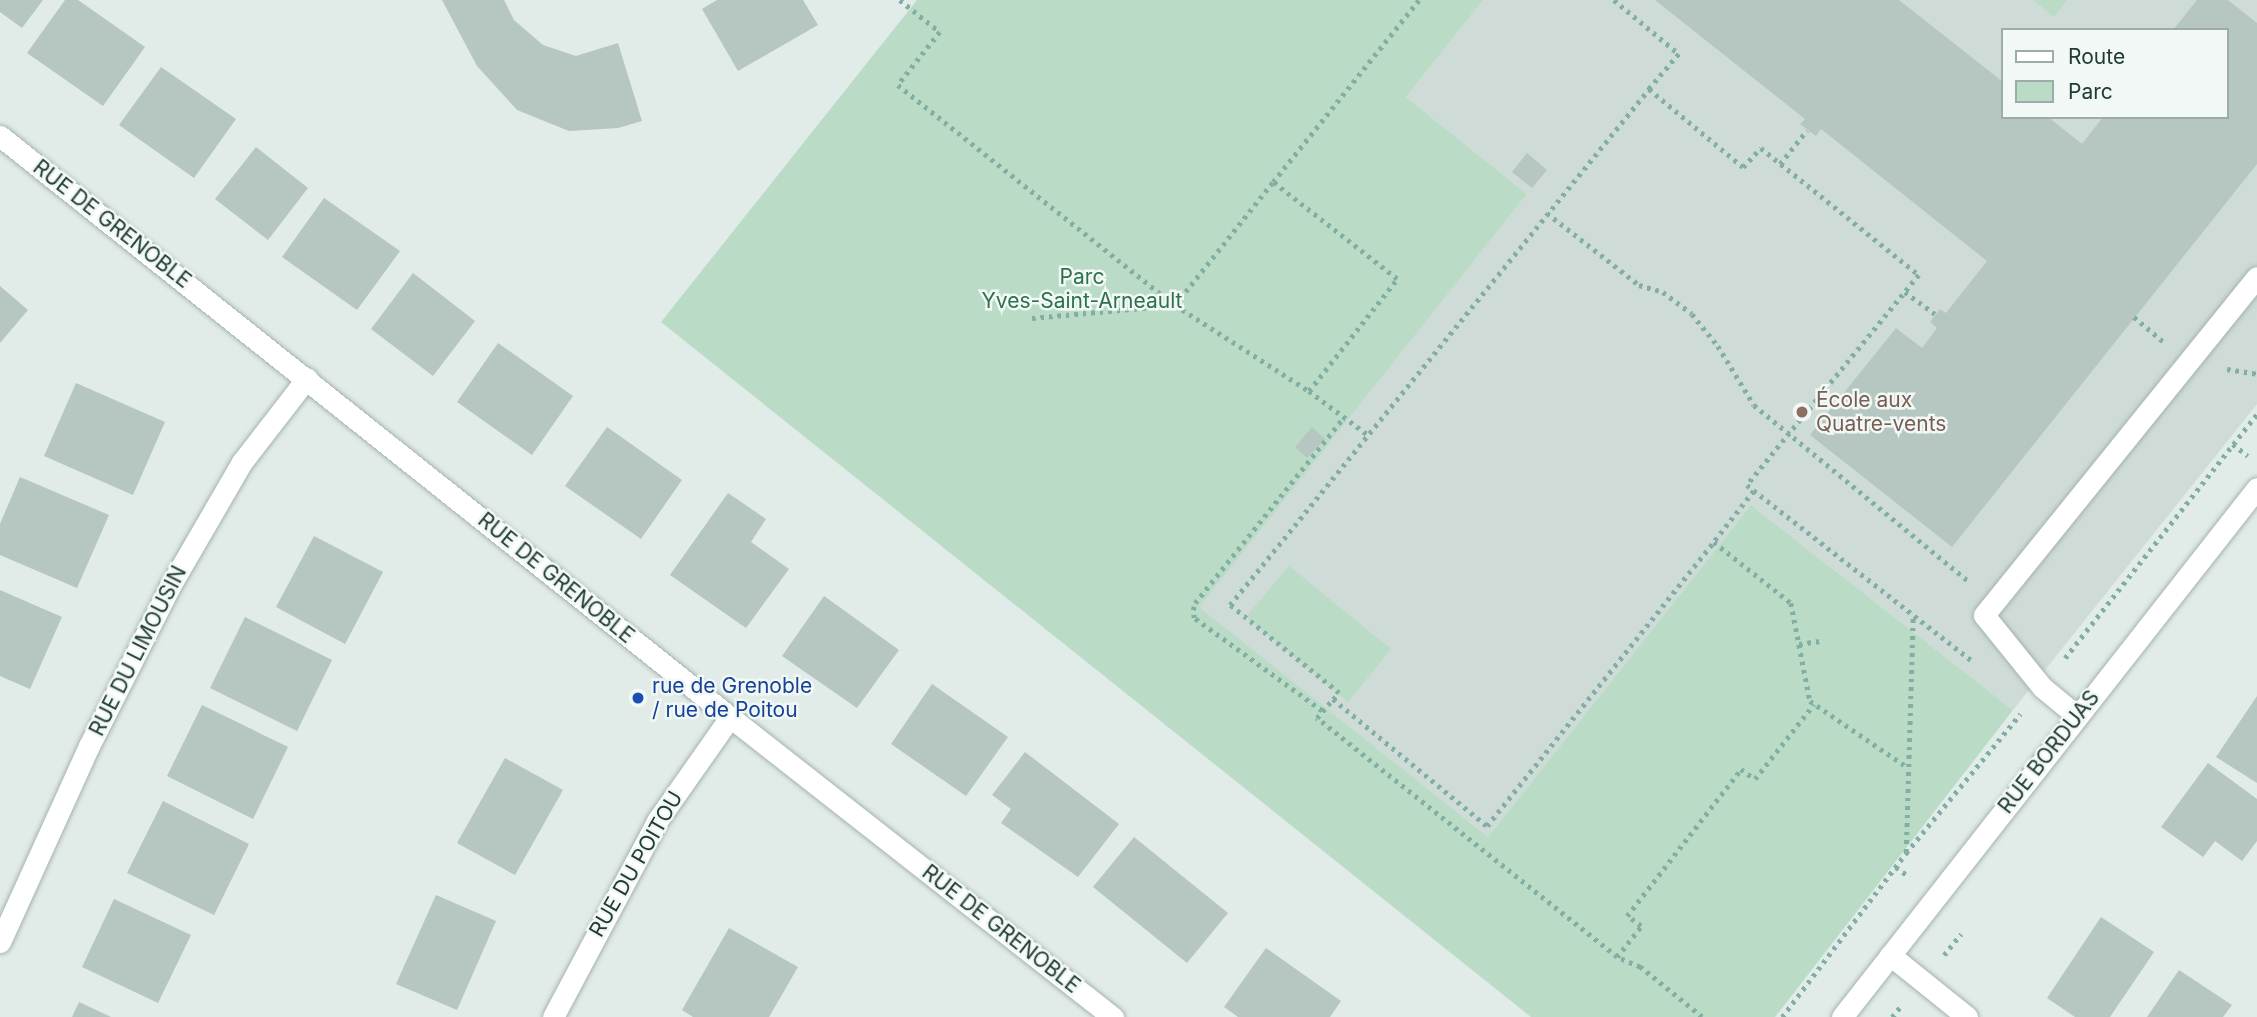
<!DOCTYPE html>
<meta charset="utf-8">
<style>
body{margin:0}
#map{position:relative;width:2257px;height:1017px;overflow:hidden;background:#e1ebe7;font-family:Inter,sans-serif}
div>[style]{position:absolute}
.built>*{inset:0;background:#cfdbd6}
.green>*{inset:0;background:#badcc6}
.building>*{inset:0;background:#b6c6c1}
.path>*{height:4.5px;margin-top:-2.25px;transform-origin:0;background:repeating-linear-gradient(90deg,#82aea4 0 3.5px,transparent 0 8.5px)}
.roads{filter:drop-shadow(0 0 2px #a4b3ae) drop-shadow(0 0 2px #a4b3ae)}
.minor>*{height:21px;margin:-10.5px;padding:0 10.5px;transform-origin:10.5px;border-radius:10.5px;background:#fff}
.dots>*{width:19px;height:19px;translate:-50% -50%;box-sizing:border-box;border:4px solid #f1f8f5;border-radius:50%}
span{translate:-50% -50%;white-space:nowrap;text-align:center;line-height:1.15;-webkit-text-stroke:5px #f1f8f5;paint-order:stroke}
.street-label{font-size:21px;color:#223b36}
.park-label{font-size:21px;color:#2d714d}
.education-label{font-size:21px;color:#785e54}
.left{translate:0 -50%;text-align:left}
.transit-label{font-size:21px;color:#164399}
.legend{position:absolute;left:2001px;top:28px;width:228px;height:91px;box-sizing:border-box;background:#f1f8f5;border:2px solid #9eaca9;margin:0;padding:9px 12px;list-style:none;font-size:21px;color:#223b36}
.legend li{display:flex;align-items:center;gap:14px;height:35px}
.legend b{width:35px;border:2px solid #9eaca9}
</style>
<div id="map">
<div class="built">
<div style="clip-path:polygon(evenodd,1483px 0,2257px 0,2257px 404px,2013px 710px,1751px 505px,1488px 837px,1198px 607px,1527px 194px,1406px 97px,1483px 0,2003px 30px,2227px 30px,2227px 117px,2003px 117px,2003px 30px)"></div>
</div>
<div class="green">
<div style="clip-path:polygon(917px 0,1483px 0,1406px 97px,1527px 194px,1199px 607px,1488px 837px,1751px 505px,2013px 710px,1775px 1017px,1531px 1017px,661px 322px)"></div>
<div style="clip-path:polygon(2033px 0,2067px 0,2054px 17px)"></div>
<div style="clip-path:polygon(1289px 566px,1391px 649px,1348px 702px,1246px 617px)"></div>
</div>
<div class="building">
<div style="clip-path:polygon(0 0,43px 0,22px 28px,0 12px)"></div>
<div style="clip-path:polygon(65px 0,78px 0,145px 47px,103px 106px,27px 53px)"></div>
<div style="clip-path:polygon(442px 0,504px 0,514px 20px,543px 45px,576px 56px,618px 43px,642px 121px,618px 128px,569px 131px,517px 110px,477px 66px)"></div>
<div style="clip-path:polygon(717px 0,803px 0,818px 25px,738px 71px,702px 9px)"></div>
<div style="clip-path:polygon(1655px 0,1899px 0,2003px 82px,2003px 117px,2048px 117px,2082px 144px,2103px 117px,2227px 117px,2227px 30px,2173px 30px,2197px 0,2228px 0,2257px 23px,2257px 164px,1952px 547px,1810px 435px,1896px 328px,1922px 348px,1937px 328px,1930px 322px,1940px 309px,1946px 313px,1987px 261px,1821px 129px,1816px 136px,1800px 124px,1805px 119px)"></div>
<div style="clip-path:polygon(161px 67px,236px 119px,194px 178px,119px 125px)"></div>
<div style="clip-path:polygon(256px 147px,308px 188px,268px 240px,215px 199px)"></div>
<div style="clip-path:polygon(1527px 153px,1547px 170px,1532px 188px,1512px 172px)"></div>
<div style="clip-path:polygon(324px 198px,400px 251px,357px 310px,282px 257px)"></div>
<div style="clip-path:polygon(413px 273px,475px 321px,433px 376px,371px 329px)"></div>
<div style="clip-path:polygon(0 286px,28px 310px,0 343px)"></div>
<div style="clip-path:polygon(498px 343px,573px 396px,532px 455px,457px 402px)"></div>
<div style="clip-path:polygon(76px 383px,165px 422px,133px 495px,44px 456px)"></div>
<div style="clip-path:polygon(607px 427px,682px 480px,641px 539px,565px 486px)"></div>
<div style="clip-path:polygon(1312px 427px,1325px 439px,1307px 458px,1295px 447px)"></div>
<div style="clip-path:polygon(20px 477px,109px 515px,77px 588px,0 555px,0 524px)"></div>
<div style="clip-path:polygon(728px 493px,766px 519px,751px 542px,789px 569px,746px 628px,670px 575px)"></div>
<div style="clip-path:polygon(314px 536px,383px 572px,345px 644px,276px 607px)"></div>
<div style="clip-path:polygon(0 590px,62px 617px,30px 689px,0 676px)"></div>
<div style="clip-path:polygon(824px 596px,899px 650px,857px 708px,782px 656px)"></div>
<div style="clip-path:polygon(245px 617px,332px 660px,297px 731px,210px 688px)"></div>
<div style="clip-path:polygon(932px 684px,1008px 737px,966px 796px,891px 744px)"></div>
<div style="clip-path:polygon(2257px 696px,2257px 783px,2216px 757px)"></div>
<div style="clip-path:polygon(202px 705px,288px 747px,253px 819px,167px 776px)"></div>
<div style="clip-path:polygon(1025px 752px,1119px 824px,1078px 877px,1001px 823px,1011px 809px,992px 795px)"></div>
<div style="clip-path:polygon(505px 758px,563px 790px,515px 875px,457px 843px)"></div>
<div style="clip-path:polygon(2208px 763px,2257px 799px,2257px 841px,2242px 861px,2215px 841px,2203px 857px,2161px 827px)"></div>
<div style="clip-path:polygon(163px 801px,249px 844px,214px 915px,127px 873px)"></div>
<div style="clip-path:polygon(1134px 837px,1228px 913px,1187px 963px,1093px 887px)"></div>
<div style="clip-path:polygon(436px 895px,496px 921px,457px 1010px,396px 984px)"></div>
<div style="clip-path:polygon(114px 899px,191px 935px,158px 1003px,82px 967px)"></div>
<div style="clip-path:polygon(2101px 917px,2154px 952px,2110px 1017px,2075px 1017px,2047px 998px)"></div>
<div style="clip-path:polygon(729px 928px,798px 967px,769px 1017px,693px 1017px,682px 1010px)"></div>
<div style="clip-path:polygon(1266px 948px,1341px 1001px,1330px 1017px,1238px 1017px,1224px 1007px)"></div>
<div style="clip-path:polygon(2179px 970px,2232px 1005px,2223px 1017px,2147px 1017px)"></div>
<div style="clip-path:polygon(79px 1002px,111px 1017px,72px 1017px)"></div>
</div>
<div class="path">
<div style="left:900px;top:0;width:51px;rotate:38.7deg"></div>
<div style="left:940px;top:32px;width:68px;rotate:128.4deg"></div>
<div style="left:898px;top:85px;width:354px;rotate:38.5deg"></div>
<div style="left:1175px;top:305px;width:159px;rotate:32.7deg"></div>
<div style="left:1309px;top:391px;width:72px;rotate:36.6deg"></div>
<div style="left:1614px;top:0;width:85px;rotate:39.7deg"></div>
<div style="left:1679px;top:54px;width:46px;rotate:130.6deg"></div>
<div style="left:1649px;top:89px;width:122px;rotate:39.7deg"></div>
<div style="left:1743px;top:167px;width:26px;rotate:-47deg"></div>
<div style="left:1761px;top:148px;width:203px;rotate:38.8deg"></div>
<div style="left:1919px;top:275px;width:271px;rotate:129.3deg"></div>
<div style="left:1747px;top:485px;width:286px;rotate:38deg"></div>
<div style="left:1780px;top:164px;width:43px;rotate:-51.5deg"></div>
<div style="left:1547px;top:213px;width:117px;rotate:38deg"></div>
<div style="left:1639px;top:285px;width:25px;rotate:16deg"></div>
<div style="left:1663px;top:292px;width:36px;rotate:37deg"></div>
<div style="left:1692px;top:314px;width:41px;rotate:50.9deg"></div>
<div style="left:1718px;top:346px;width:69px;rotate:58.6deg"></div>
<div style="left:1754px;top:405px;width:276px;rotate:39.4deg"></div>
<div style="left:1905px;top:292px;width:37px;rotate:36deg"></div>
<div style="left:2134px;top:317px;width:38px;rotate:40deg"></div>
<div style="left:1032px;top:318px;width:144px;rotate:-5.2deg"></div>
<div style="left:1175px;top:305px;width:157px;rotate:-51.5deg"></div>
<div style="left:2227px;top:369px;width:30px;rotate:9deg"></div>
<div style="left:1309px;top:391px;width:142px;rotate:-51.8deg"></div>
<div style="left:1397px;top:279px;width:157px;rotate:-142deg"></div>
<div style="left:1273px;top:182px;width:233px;rotate:-51.3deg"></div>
<div style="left:2233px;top:444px;width:19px;rotate:39deg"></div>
<div style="left:1754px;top:491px;width:65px;rotate:128.1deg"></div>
<div style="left:1714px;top:542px;width:98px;rotate:38.4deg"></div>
<div style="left:1791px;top:603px;width:100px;rotate:79deg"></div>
<div style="left:1810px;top:701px;width:117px;rotate:34.2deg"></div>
<div style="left:1799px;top:644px;width:21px;rotate:-8deg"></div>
<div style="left:2065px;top:658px;width:310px;rotate:-51.8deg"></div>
<div style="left:1333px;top:699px;width:8px;rotate:-45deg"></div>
<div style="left:1339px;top:693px;width:140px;rotate:-141.1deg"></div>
<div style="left:1230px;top:605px;width:665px;rotate:-50.92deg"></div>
<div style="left:1322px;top:711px;width:158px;rotate:-144deg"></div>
<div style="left:1194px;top:618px;width:8px;rotate:-97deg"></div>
<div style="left:1193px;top:610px;width:7px;rotate:-74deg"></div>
<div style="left:1195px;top:603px;width:237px;rotate:-51.3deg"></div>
<div style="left:1906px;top:852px;width:236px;rotate:-88.3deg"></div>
<div style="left:1896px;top:867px;width:17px;rotate:36deg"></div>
<div style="left:1944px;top:955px;width:27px;rotate:-51deg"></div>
<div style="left:1617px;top:957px;width:39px;rotate:-52deg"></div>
<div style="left:1641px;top:926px;width:17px;rotate:-144deg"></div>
<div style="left:1627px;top:916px;width:186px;rotate:-52.2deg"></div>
<div style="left:1741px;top:769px;width:17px;rotate:36deg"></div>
<div style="left:1755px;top:779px;width:95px;rotate:-51.8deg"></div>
<div style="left:1702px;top:1017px;width:80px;rotate:-141.1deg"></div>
<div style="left:1640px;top:967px;width:25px;rotate:-157deg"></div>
<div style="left:1617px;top:957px;width:384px;rotate:-141.5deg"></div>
<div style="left:1317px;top:718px;width:25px;rotate:-50deg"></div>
<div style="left:1333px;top:699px;width:200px;rotate:39.5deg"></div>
<div style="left:1487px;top:826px;width:364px;rotate:-51.4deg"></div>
<div style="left:1782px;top:1017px;width:206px;rotate:-52.9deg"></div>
<div style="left:1906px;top:853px;width:180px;rotate:-50.6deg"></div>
<div style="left:1892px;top:1017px;width:13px;rotate:-51deg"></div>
</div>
<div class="roads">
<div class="minor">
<div style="left:0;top:136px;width:933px;rotate:38.52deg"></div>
<div style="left:730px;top:717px;width:487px;rotate:38.1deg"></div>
<div style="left:2077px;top:716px;width:45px;rotate:-140.4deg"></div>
<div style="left:2042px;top:687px;width:92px;rotate:-128.9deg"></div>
<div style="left:1984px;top:615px;width:434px;rotate:-51.1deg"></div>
<div style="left:0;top:942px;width:215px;rotate:-65.6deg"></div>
<div style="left:89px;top:746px;width:177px;rotate:-63.1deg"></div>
<div style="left:169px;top:588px;width:146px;rotate:-59.9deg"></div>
<div style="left:242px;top:462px;width:106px;rotate:-52.3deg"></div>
<div style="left:1890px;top:955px;width:99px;rotate:38.8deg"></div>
<div style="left:553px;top:1017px;width:222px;rotate:-62deg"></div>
<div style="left:657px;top:821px;width:127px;rotate:-54.9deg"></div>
<div style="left:1842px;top:1017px;width:672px;rotate:-51.89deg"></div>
</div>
</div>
<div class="dots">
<div style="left:1802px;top:412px;background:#8d6e63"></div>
<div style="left:638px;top:698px;background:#1a4fb4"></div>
</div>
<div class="street-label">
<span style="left:112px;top:224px;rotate:38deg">RUE DE GRENOBLE</span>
<span style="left:556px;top:578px;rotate:39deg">RUE DE GRENOBLE</span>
<span style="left:138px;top:651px;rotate:-63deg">RUE DU LIMOUSIN</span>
<span style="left:2049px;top:752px;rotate:-52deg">RUE BORDUAS</span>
<span style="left:636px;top:864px;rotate:-60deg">RUE DU POITOU</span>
<span style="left:1001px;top:929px;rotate:38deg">RUE DE GRENOBLE</span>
</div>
<div class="park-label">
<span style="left:1082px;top:289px">Parc<br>Yves-Saint-Arneault</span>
</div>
<div class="education-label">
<span class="left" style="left:1816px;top:412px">École aux<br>Quatre-vents</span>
</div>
<div class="transit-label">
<span class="left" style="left:652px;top:698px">rue de Grenoble<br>/ rue de Poitou</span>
</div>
<ul class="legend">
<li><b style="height:9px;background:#fff"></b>Route</li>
<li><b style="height:19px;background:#badcc6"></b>Parc</li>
</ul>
</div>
